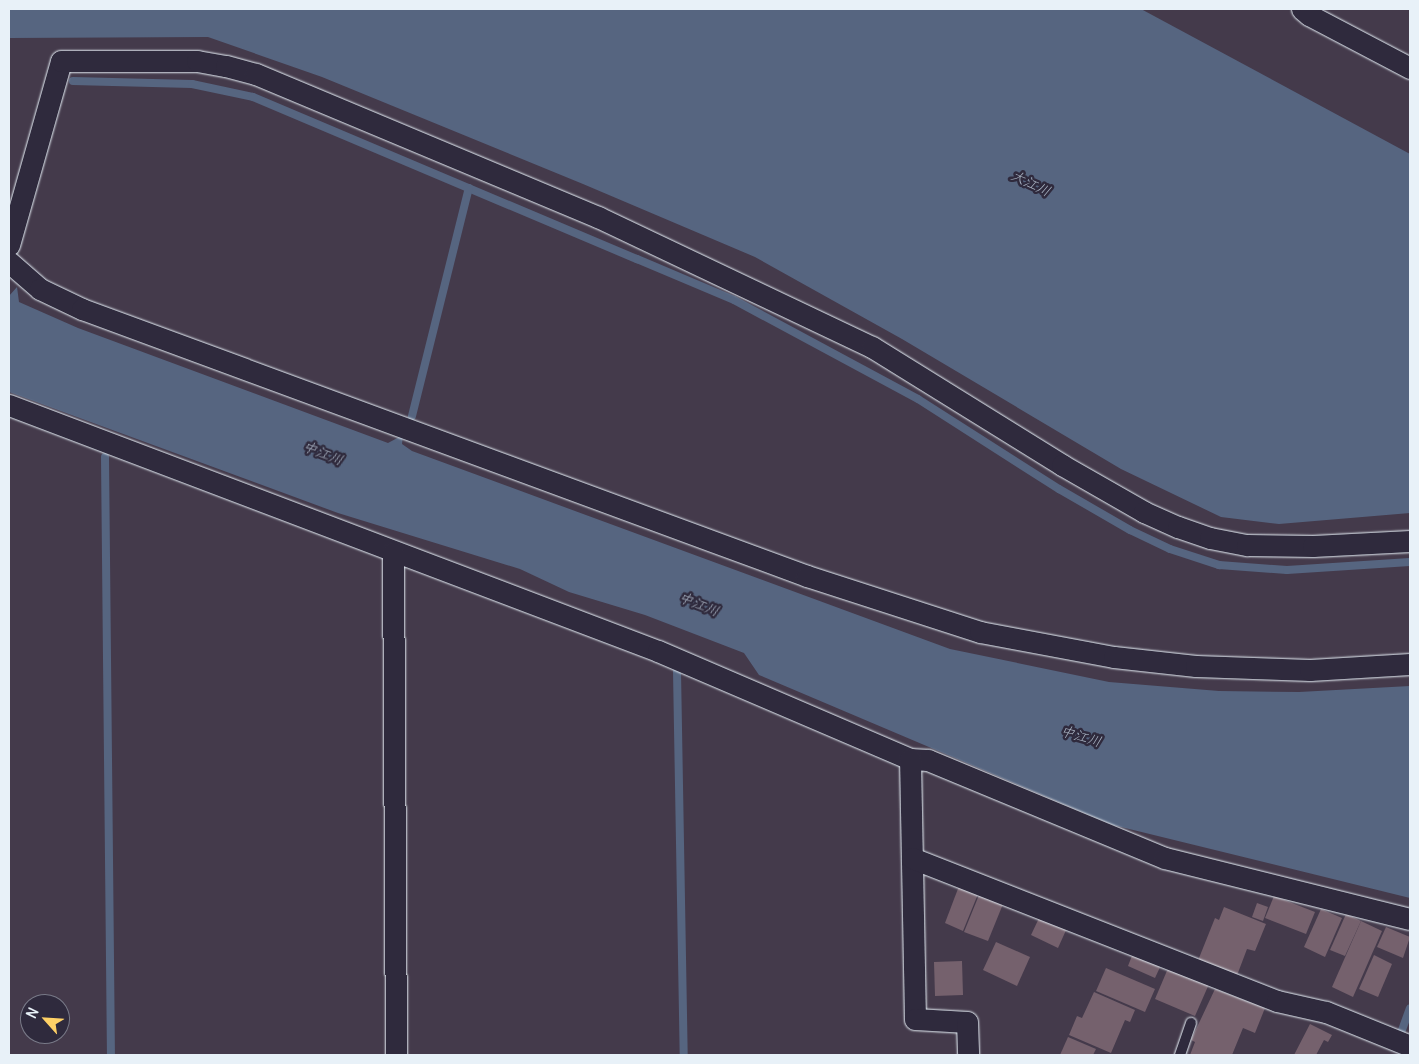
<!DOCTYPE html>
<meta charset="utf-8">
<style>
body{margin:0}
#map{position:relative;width:1419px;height:1064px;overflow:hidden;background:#443a4b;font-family:Delius,"Klee One",sans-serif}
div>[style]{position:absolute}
.water>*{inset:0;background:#566580}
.stream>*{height:8px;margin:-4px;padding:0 4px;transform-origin:4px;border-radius:4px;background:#566580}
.building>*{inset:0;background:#75616d}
.roads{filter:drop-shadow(0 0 1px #e8f1f8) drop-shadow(0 0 1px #e8f1f8)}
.lane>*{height:10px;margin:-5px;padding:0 5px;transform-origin:5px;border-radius:5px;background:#2f2a3d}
.street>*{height:21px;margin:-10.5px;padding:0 10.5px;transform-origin:10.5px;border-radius:10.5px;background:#2f2a3d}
span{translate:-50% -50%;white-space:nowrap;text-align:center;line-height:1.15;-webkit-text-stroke:5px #2f2a3d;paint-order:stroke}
.water-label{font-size:14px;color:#aeb9c8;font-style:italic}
.frame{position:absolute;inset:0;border:10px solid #e8f1f8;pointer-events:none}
.north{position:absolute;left:20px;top:994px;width:50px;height:50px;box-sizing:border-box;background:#2f2a3d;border:1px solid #797a88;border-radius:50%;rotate:296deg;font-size:14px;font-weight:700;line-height:20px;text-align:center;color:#e8f1f8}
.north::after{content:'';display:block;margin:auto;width:18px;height:22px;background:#ffd166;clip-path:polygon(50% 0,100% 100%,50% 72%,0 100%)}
</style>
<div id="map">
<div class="water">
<div style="clip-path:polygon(9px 9px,1141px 9px,1410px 154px,1410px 513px,1279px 524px,1221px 517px,1121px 469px,902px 339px,755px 257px,583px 184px,322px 77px,208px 37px,9px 38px)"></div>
<div style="clip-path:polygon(17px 287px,19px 302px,78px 328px,388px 443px,403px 435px,402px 444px,412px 451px,950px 649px,1109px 682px,1219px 691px,1299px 692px,1410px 686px,1410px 898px,1113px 825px,759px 675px,744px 653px,645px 615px,569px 592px,520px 569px,338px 513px,9px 392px,9px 296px)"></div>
</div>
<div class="stream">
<div style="left:73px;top:81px;width:119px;rotate:1.4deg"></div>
<div style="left:192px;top:84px;width:62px;rotate:12deg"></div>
<div style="left:253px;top:97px;width:417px;rotate:22.9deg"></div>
<div style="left:637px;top:259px;width:105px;rotate:22.9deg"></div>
<div style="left:734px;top:300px;width:209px;rotate:28.3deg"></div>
<div style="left:918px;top:399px;width:167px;rotate:32.6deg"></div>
<div style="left:1059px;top:489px;width:82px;rotate:30deg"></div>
<div style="left:1130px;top:530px;width:44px;rotate:25.4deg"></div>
<div style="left:1170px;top:549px;width:52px;rotate:18.1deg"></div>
<div style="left:1219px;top:565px;width:68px;rotate:4.2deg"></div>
<div style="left:1287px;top:570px;width:123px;rotate:-3.7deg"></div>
<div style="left:412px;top:416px;width:235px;rotate:-76deg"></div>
<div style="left:105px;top:457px;width:598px;rotate:89.43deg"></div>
<div style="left:677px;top:671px;width:384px;rotate:89deg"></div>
<div style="left:1402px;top:1030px;width:23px;rotate:-70deg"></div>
</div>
<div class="building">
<div style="clip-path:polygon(959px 886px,978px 894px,963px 931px,945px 923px)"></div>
<div style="clip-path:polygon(979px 895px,1003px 904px,988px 941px,964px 932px)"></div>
<div style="clip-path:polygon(1274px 896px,1315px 912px,1306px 934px,1265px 918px)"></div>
<div style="clip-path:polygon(1257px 903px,1268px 907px,1263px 921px,1252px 917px)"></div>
<div style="clip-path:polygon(1224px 907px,1266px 924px,1255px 951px,1247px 949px,1236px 978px,1197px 963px,1215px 918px,1219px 920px)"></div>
<div style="clip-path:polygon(1321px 909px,1342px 918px,1325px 957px,1304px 947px)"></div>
<div style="clip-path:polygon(1346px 914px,1361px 921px,1345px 956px,1330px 950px)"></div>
<div style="clip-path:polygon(1040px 916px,1067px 928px,1058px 948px,1031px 935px)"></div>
<div style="clip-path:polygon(1361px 921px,1382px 931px,1353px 997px,1332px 987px)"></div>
<div style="clip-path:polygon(1386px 927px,1410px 937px,1403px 958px,1377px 947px)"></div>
<div style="clip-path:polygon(996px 942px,1030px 957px,1017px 986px,983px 970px)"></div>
<div style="clip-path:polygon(1133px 953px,1161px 965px,1155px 978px,1128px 966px)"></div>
<div style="clip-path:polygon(1374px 955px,1392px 964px,1378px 997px,1359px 989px)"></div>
<div style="clip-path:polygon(962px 961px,963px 995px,935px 996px,934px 962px)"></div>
<div style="clip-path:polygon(1169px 966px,1209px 984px,1195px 1016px,1155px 999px)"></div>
<div style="clip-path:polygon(1106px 968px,1155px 989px,1145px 1012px,1096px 991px)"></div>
<div style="clip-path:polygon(1215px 989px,1265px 1008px,1255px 1033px,1243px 1028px,1232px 1055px,1190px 1055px,1195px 1042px,1191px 1040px)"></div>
<div style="clip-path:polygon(1094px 992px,1135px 1010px,1130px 1022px,1125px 1020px,1111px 1053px,1069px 1035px,1077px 1016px,1082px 1018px)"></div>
<div style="clip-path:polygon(1310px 1024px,1332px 1035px,1328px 1042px,1324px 1040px,1316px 1055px,1294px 1055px)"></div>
<div style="clip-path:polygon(1068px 1037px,1096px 1049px,1093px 1055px,1060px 1055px)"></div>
</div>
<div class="roads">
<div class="lane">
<div style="left:1180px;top:1055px;width:34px;rotate:-71deg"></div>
</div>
<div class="street">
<div style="left:1302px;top:9px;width:9px;rotate:41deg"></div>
<div style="left:1309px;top:15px;width:114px;rotate:27.7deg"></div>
<div style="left:9px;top:245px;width:191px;rotate:-74.2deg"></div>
<div style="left:61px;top:61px;width:136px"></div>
<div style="left:197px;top:61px;width:29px;rotate:10deg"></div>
<div style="left:226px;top:66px;width:31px;rotate:15deg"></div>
<div style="left:256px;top:74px;width:371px;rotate:22.7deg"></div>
<div style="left:598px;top:217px;width:303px;rotate:25.4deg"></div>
<div style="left:872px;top:347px;width:224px;rotate:31.8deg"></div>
<div style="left:1062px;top:465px;width:95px;rotate:29.8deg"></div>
<div style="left:1144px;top:512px;width:37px;rotate:24deg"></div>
<div style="left:1178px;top:527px;width:34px;rotate:19deg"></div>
<div style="left:1210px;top:538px;width:38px;rotate:11deg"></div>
<div style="left:1247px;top:545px;width:66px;rotate:0.9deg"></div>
<div style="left:1313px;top:546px;width:97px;rotate:-3deg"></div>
<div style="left:9px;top:262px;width:41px;rotate:41.1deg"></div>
<div style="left:40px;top:289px;width:47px;rotate:25.5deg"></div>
<div style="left:82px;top:309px;width:773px;rotate:20.22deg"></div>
<div style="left:807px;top:576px;width:182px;rotate:17.9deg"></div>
<div style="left:980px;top:632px;width:136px;rotate:10.6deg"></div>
<div style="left:1114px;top:657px;width:82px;rotate:6.3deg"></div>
<div style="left:1196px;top:666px;width:114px;rotate:2deg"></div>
<div style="left:1310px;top:670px;width:100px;rotate:-3.4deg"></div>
<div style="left:9px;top:405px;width:694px;rotate:20.76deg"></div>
<div style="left:658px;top:651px;width:274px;rotate:23.2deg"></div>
<div style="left:910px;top:759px;width:18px;rotate:3deg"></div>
<div style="left:928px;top:760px;width:256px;rotate:22.5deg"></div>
<div style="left:1165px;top:858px;width:252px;rotate:14deg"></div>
<div style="left:393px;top:552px;width:503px;rotate:89.66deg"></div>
<div style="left:910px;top:759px;width:260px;rotate:88.9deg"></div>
<div style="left:915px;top:1019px;width:52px;rotate:3.3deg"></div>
<div style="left:967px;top:1022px;width:33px;rotate:88deg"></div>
<div style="left:912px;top:858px;width:392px;rotate:21.4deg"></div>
<div style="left:1277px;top:1001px;width:50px;rotate:12.7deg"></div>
<div style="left:1326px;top:1012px;width:91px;rotate:22deg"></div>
</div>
</div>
<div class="water-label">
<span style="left:1031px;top:183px;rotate:26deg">大江川</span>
<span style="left:323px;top:453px;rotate:22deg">中江川</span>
<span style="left:699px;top:604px;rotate:22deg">中江川</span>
<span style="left:1081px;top:736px;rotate:17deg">中江川</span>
</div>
<div class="frame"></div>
<div class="north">N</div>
</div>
